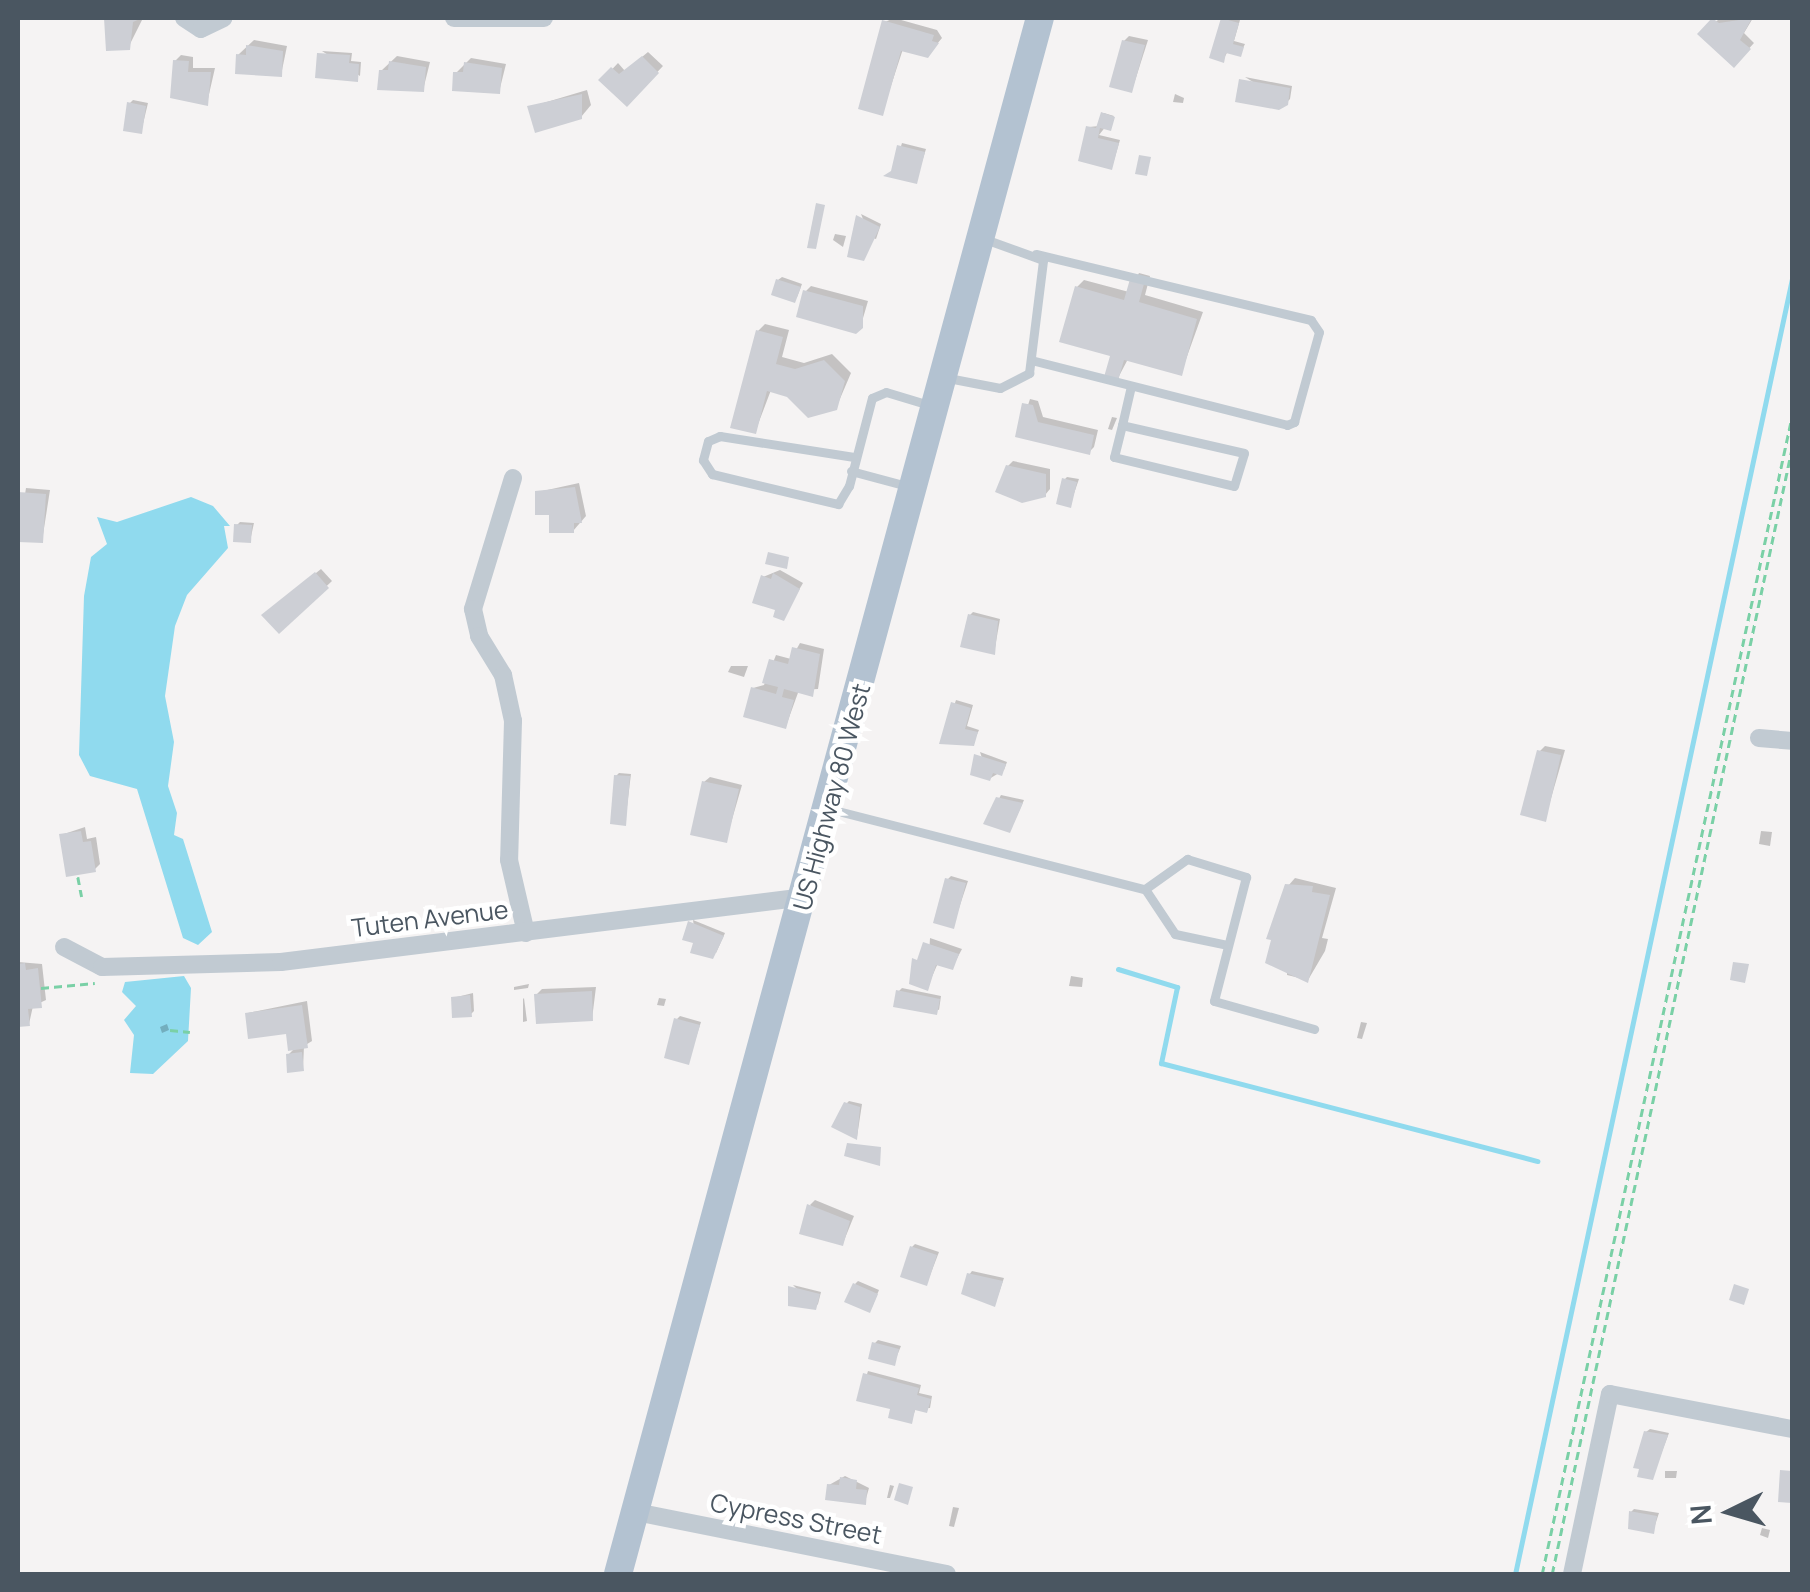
<!DOCTYPE html>
<style>
body{margin:0}
#map{position:relative;width:1810px;height:1592px;overflow:hidden;background:#f5f3f3;font-family:Manrope,sans-serif}
div>[style]{position:absolute}
.water>*{inset:0;background:#90daee}
.shadow>*{inset:0;background:#0003}
.stream>*{height:5px;margin:-2.5px;padding:0 2.5px;transform-origin:2.5px;border-radius:2.5px;background:#90daee}
.building>*{inset:0;background:#cdcfd5}
.path>*{height:2.5px;margin-top:-1.25px;transform-origin:0;background:repeating-linear-gradient(90deg,#7ad0a6 0 8px,transparent 0 13px)}
.service>*{height:9px;margin:-4.5px;padding:0 4.5px;transform-origin:4.5px;border-radius:4.5px;background:#c1cad2}
.minor>*{height:18px;margin:-9px;padding:0 9px;transform-origin:9px;border-radius:9px;background:#c1cad2}
.primary>*{height:28px;margin:-14px;padding:0 14px;transform-origin:14px;border-radius:14px;background:#b3c2d1}
span{translate:-50% -50%;white-space:nowrap;text-align:center;line-height:1.15;-webkit-text-stroke:9px #fff;paint-order:stroke}
.street-label{font-size:25px;color:#4a5661}
.frame{position:absolute;inset:0;border:20px solid #4a5661;pointer-events:none}
.north{position:absolute;left:1680px;top:1462px;width:100px;height:100px;-webkit-text-stroke:8px #fff;paint-order:stroke;rotate:265deg;font-size:28px;font-weight:700;line-height:40px;text-align:center;color:#4a5661}
.north::after{content:'';display:block;margin:auto;width:35px;height:45px;background:#4a5661;clip-path:polygon(50% 0,100% 100%,50% 72%,0 100%)}
</style>
<div id="map">
<div class="water">
<div style="clip-path:polygon(191px 497px,213px 506px,230px 526px,224px 526px,228px 548px,187px 595px,175px 626px,165px 696px,174px 742px,168px 786px,177px 813px,174px 835px,183px 839px,212px 932px,198px 945px,183px 938px,137px 789px,90px 776px,79px 755px,84px 596px,91px 557px,107px 544px,97px 517px,117px 522px)"></div>
<div style="clip-path:polygon(184px 976px,191px 988px,188px 1041px,153px 1074px,130px 1073px,134px 1035px,124px 1020px,136px 1006px,122px 992px,125px 982px)"></div>
</div>
<div class="shadow">
<div style="clip-path:polygon(107px 18px,143px 18px,128px 48px,108px 48px)"></div>
<div style="clip-path:polygon(894px 18px,937px 30px,942px 38px,932px 50px,903px 49px,882px 113px,885px 22px)"></div>
<div style="clip-path:polygon(1721px 18px,1753px 18px,1744px 33px,1754px 43px,1734px 65px,1705px 29px)"></div>
<div style="clip-path:polygon(1223px 19px,1240px 20px,1234px 41px,1245px 44px,1240px 54px,1228px 51px,1223px 60px)"></div>
<div style="clip-path:polygon(1129px 36px,1148px 40px,1132px 90px,1124px 41px)"></div>
<div style="clip-path:polygon(254px 40px,287px 46px,281px 75px,238px 55px)"></div>
<div style="clip-path:polygon(322px 51px,352px 53px,351px 61px,361px 62px,360px 76px)"></div>
<div style="clip-path:polygon(648px 52px,663px 66px,627px 104px,602px 80px,618px 63px,625px 71px)"></div>
<div style="clip-path:polygon(181px 55px,193px 57px,193px 68px,215px 68px,207px 103px,175px 61px)"></div>
<div style="clip-path:polygon(397px 56px,430px 62px,423px 90px,381px 71px)"></div>
<div style="clip-path:polygon(471px 58px,506px 64px,499px 92px,456px 73px)"></div>
<div style="clip-path:polygon(1245px 77px,1292px 86px,1290px 99px,1286px 103px)"></div>
<div style="clip-path:polygon(587px 90px,591px 105px,581px 117px,530px 107px)"></div>
<div style="clip-path:polygon(1175px 94px,1184px 98px,1183px 103px,1173px 102px)"></div>
<div style="clip-path:polygon(133px 100px,148px 103px,141px 132px,130px 103px)"></div>
<div style="clip-path:polygon(1104px 113px,1114px 116px,1099px 135px,1120px 140px,1112px 167px,1089px 127px,1099px 126px)"></div>
<div style="clip-path:polygon(902px 143px,926px 149px,916px 181px,893px 171px)"></div>
<div style="clip-path:polygon(861px 214px,881px 224px,876px 239px,870px 237px)"></div>
<div style="clip-path:polygon(835px 234px,846px 236px,843px 247px,833px 240px)"></div>
<div style="clip-path:polygon(1139px 273px,1150px 276px,1145px 295px,1203px 312px,1181px 373px,1128px 359px,1118px 378px,1113px 354px,1077px 287px,1084px 280px,1129px 292px)"></div>
<div style="clip-path:polygon(782px 277px,802px 284px,797px 297px,778px 280px)"></div>
<div style="clip-path:polygon(811px 286px,868px 301px,861px 325px,806px 291px)"></div>
<div style="clip-path:polygon(765px 324px,789px 330px,782px 357px,804px 363px,832px 354px,851px 373px,836px 408px,771px 390px,755px 432px,758px 331px)"></div>
<div style="clip-path:polygon(1030px 399px,1038px 401px,1043px 417px,1098px 430px,1094px 447px,1089px 452px,1018px 435px)"></div>
<div style="clip-path:polygon(1112px 417px,1117px 418px,1112px 430px,1108px 429px)"></div>
<div style="clip-path:polygon(1013px 461px,1050px 469px,1050px 489px,1045px 495px,1008px 466px)"></div>
<div style="clip-path:polygon(1067px 477px,1079px 479px,1070px 505px,1064px 480px)"></div>
<div style="clip-path:polygon(579px 483px,586px 516px,573px 531px,538px 492px)"></div>
<div style="clip-path:polygon(26px 488px,50px 490px,42px 541px,18px 539px)"></div>
<div style="clip-path:polygon(240px 522px,254px 523px,250px 541px,236px 526px)"></div>
<div style="clip-path:polygon(321px 569px,332px 581px,279px 631px,270px 610px)"></div>
<div style="clip-path:polygon(780px 570px,803px 583px,783px 618px,763px 577px)"></div>
<div style="clip-path:polygon(973px 612px,1000px 619px,994px 653px,970px 615px)"></div>
<div style="clip-path:polygon(800px 643px,824px 649px,818px 689px,799px 690px,786px 726px,753px 688px,764px 685px,776px 655px,791px 659px)"></div>
<div style="clip-path:polygon(731px 666px,748px 666px,744px 677px,728px 672px)"></div>
<div style="clip-path:polygon(956px 700px,973px 705px,967px 726px,979px 730px,973px 743px,942px 741px)"></div>
<div style="clip-path:polygon(1545px 746px,1565px 750px,1545px 819px,1540px 751px)"></div>
<div style="clip-path:polygon(980px 752px,1007px 762px,1004px 770px,989px 779px)"></div>
<div style="clip-path:polygon(619px 773px,631px 774px,625px 823px,616px 776px)"></div>
<div style="clip-path:polygon(710px 777px,742px 785px,726px 840px,704px 782px)"></div>
<div style="clip-path:polygon(1001px 795px,1024px 800px,1010px 831px,986px 823px)"></div>
<div style="clip-path:polygon(85px 827px,87px 839px,96px 837px,100px 864px,95px 869px,61px 835px)"></div>
<div style="clip-path:polygon(1761px 831px,1772px 832px,1770px 846px,1759px 844px)"></div>
<div style="clip-path:polygon(951px 876px,968px 881px,953px 926px,948px 879px)"></div>
<div style="clip-path:polygon(1295px 878px,1336px 888px,1322px 938px,1328px 939px,1325px 951px,1308px 980px,1287px 975px,1288px 886px)"></div>
<div style="clip-path:polygon(693px 920px,725px 933px,716px 953px,696px 941px)"></div>
<div style="clip-path:polygon(930px 938px,962px 949px,952px 968px,938px 963px,927px 988px)"></div>
<div style="clip-path:polygon(18px 962px,42px 964px,46px 1000px,33px 1006px,29px 1024px,18px 1025px)"></div>
<div style="clip-path:polygon(1071px 976px,1083px 978px,1082px 987px,1069px 986px)"></div>
<div style="clip-path:polygon(529px 984px,528px 988px,514px 990px,514px 987px)"></div>
<div style="clip-path:polygon(596px 987px,592px 1019px,537px 994px,542px 989px)"></div>
<div style="clip-path:polygon(902px 988px,941px 996px,939px 1010px,899px 991px)"></div>
<div style="clip-path:polygon(473px 993px,474px 1011px,471px 1014px,453px 998px)"></div>
<div style="clip-path:polygon(524px 998px,527px 1021px,523px 1022px,523px 999px)"></div>
<div style="clip-path:polygon(659px 998px,666px 999px,664px 1006px,657px 1005px)"></div>
<div style="clip-path:polygon(307px 1001px,312px 1041px,304px 1046px,303px 1069px,288px 1055px,296px 1047px,288px 1032px,248px 1013px)"></div>
<div style="clip-path:polygon(680px 1016px,701px 1022px,688px 1062px,677px 1019px)"></div>
<div style="clip-path:polygon(1361px 1022px,1367px 1023px,1362px 1039px,1357px 1038px)"></div>
<div style="clip-path:polygon(167px 1024px,169px 1030px,162px 1033px,160px 1027px)"></div>
<div style="clip-path:polygon(849px 1101px,862px 1104px,857px 1137px,846px 1104px)"></div>
<div style="clip-path:polygon(815px 1200px,854px 1216px,843px 1243px,810px 1205px)"></div>
<div style="clip-path:polygon(915px 1244px,939px 1252px,927px 1283px,912px 1247px)"></div>
<div style="clip-path:polygon(972px 1271px,1004px 1278px,995px 1304px,969px 1275px)"></div>
<div style="clip-path:polygon(858px 1281px,879px 1290px,872px 1307px,855px 1284px)"></div>
<div style="clip-path:polygon(793px 1285px,821px 1292px,818px 1304px,815px 1307px)"></div>
<div style="clip-path:polygon(878px 1340px,901px 1346px,894px 1363px,875px 1343px)"></div>
<div style="clip-path:polygon(868px 1371px,921px 1385px,919px 1393px,932px 1396px,930px 1408px,916px 1408px,911px 1421px,893px 1407px,859px 1399px)"></div>
<div style="clip-path:polygon(1650px 1429px,1669px 1433px,1652px 1478px,1646px 1432px)"></div>
<div style="clip-path:polygon(1665px 1471px,1677px 1471px,1676px 1478px,1665px 1478px)"></div>
<div style="clip-path:polygon(845px 1476px,869px 1488px,865px 1502px,829px 1485px)"></div>
<div style="clip-path:polygon(890px 1485px,894px 1486px,890px 1498px,887px 1498px)"></div>
<div style="clip-path:polygon(953px 1507px,959px 1508px,954px 1527px,949px 1526px)"></div>
<div style="clip-path:polygon(1634px 1509px,1659px 1513px,1653px 1531px,1631px 1512px)"></div>
<div style="clip-path:polygon(1762px 1528px,1770px 1530px,1768px 1538px,1760px 1535px)"></div>
</div>
<div class="stream">
<div style="left:1118px;top:969px;width:62px;rotate:17deg"></div>
<div style="left:1177px;top:987px;width:78px;rotate:101.9deg"></div>
<div style="left:1161px;top:1063px;width:389px;rotate:14.6deg"></div>
<div style="left:1515px;top:1574px;width:1324px;rotate:-77.93deg"></div>
</div>
<div class="building">
<div style="clip-path:polygon(104px 18px,142px 18px,133px 22px,130px 50px,106px 51px)"></div>
<div style="clip-path:polygon(1221px 18px,1239px 23px,1233px 44px,1244px 47px,1241px 57px,1226px 53px,1224px 63px,1209px 58px)"></div>
<div style="clip-path:polygon(1712px 18px,1719px 23px,1752px 18px,1740px 40px,1751px 49px,1734px 68px,1697px 34px)"></div>
<div style="clip-path:polygon(882px 20px,934px 35px,932px 41px,939px 43px,928px 58px,901px 51px,883px 116px,858px 109px)"></div>
<div style="clip-path:polygon(1122px 40px,1145px 45px,1132px 93px,1109px 87px)"></div>
<div style="clip-path:polygon(246px 45px,283px 51px,282px 77px,235px 74px,236px 54px,246px 55px)"></div>
<div style="clip-path:polygon(317px 53px,350px 55px,349px 63px,359px 64px,358px 82px,315px 78px)"></div>
<div style="clip-path:polygon(642px 56px,659px 73px,627px 107px,598px 80px,611px 67px,619px 74px)"></div>
<div style="clip-path:polygon(173px 60px,189px 61px,188px 72px,211px 72px,208px 106px,170px 98px)"></div>
<div style="clip-path:polygon(389px 61px,426px 67px,424px 92px,377px 90px,379px 70px,388px 70px)"></div>
<div style="clip-path:polygon(464px 62px,502px 68px,500px 94px,452px 91px,453px 72px,463px 72px)"></div>
<div style="clip-path:polygon(1239px 79px,1290px 88px,1288px 105px,1279px 110px,1235px 102px)"></div>
<div style="clip-path:polygon(582px 94px,582px 119px,535px 133px,527px 106px)"></div>
<div style="clip-path:polygon(127px 102px,146px 106px,142px 134px,123px 131px)"></div>
<div style="clip-path:polygon(1101px 112px,1115px 117px,1111px 131px,1100px 128px,1098px 138px,1119px 143px,1112px 170px,1078px 161px,1086px 126px,1096px 128px)"></div>
<div style="clip-path:polygon(897px 145px,925px 152px,917px 184px,883px 176px,891px 171px)"></div>
<div style="clip-path:polygon(1139px 155px,1151px 157px,1147px 176px,1135px 174px)"></div>
<div style="clip-path:polygon(816px 203px,825px 205px,816px 249px,807px 248px)"></div>
<div style="clip-path:polygon(856px 215px,880px 227px,864px 261px,847px 257px)"></div>
<div style="clip-path:polygon(776px 279px,801px 287px,795px 303px,771px 295px)"></div>
<div style="clip-path:polygon(1130px 279px,1144px 284px,1139px 302px,1197px 319px,1182px 376px,1124px 360px,1118px 381px,1104px 377px,1110px 356px,1059px 342px,1075px 286px,1124px 300px)"></div>
<div style="clip-path:polygon(803px 290px,863px 306px,863px 328px,856px 334px,796px 317px)"></div>
<div style="clip-path:polygon(756px 330px,783px 337px,776px 364px,795px 369px,824px 360px,845px 381px,837px 410px,808px 418px,787px 397px,767px 391px,756px 434px,730px 428px)"></div>
<div style="clip-path:polygon(1022px 403px,1033px 405px,1038px 422px,1094px 435px,1090px 455px,1015px 437px)"></div>
<div style="clip-path:polygon(1006px 465px,1046px 474px,1046px 497px,1022px 503px,995px 492px)"></div>
<div style="clip-path:polygon(1062px 478px,1077px 482px,1071px 508px,1056px 504px)"></div>
<div style="clip-path:polygon(575px 487px,582px 523px,574px 523px,574px 533px,549px 533px,549px 515px,535px 515px,535px 491px)"></div>
<div style="clip-path:polygon(18px 492px,46px 494px,43px 543px,18px 542px)"></div>
<div style="clip-path:polygon(234px 524px,252px 525px,251px 543px,233px 542px)"></div>
<div style="clip-path:polygon(768px 552px,789px 557px,787px 569px,765px 564px)"></div>
<div style="clip-path:polygon(315px 572px,329px 588px,279px 634px,261px 615px)"></div>
<div style="clip-path:polygon(773px 573px,800px 589px,784px 621px,773px 617px,775px 610px,752px 603px,761px 575px,771px 579px)"></div>
<div style="clip-path:polygon(968px 614px,998px 621px,995px 655px,960px 647px)"></div>
<div style="clip-path:polygon(792px 647px,820px 654px,813px 697px,784px 689px,782px 697px,794px 700px,786px 729px,743px 717px,751px 687px,776px 694px,778px 687px,762px 683px,769px 659px,788px 664px)"></div>
<div style="clip-path:polygon(951px 702px,971px 708px,965px 729px,978px 732px,974px 746px,939px 744px)"></div>
<div style="clip-path:polygon(1537px 750px,1561px 755px,1546px 822px,1520px 815px)"></div>
<div style="clip-path:polygon(974px 754px,1006px 764px,1002px 776px,993px 773px,990px 781px,970px 775px)"></div>
<div style="clip-path:polygon(614px 775px,630px 776px,626px 826px,610px 824px)"></div>
<div style="clip-path:polygon(702px 781px,739px 789px,727px 843px,690px 835px)"></div>
<div style="clip-path:polygon(996px 797px,1023px 803px,1010px 833px,983px 824px)"></div>
<div style="clip-path:polygon(81px 831px,83px 842px,91px 841px,96px 872px,66px 877px,59px 834px)"></div>
<div style="clip-path:polygon(945px 878px,966px 883px,954px 929px,933px 923px)"></div>
<div style="clip-path:polygon(1285px 884px,1313px 886px,1312px 892px,1330px 895px,1308px 983px,1265px 963px,1271px 940px,1266px 939px)"></div>
<div style="clip-path:polygon(688px 921px,724px 936px,713px 959px,690px 953px,693px 943px,682px 940px)"></div>
<div style="clip-path:polygon(923px 942px,959px 954px,953px 970px,936px 965px,928px 991px,909px 984px,912px 958px,917px 960px)"></div>
<div style="clip-path:polygon(1733px 962px,1749px 964px,1745px 983px,1730px 980px)"></div>
<div style="clip-path:polygon(25px 963px,26px 970px,38px 968px,42px 1008px,28px 1009px,30px 1026px,18px 1027px,18px 964px)"></div>
<div style="clip-path:polygon(896px 990px,940px 999px,937px 1015px,893px 1007px)"></div>
<div style="clip-path:polygon(592px 991px,593px 1021px,536px 1024px,534px 994px)"></div>
<div style="clip-path:polygon(470px 995px,472px 1017px,452px 1018px,451px 997px)"></div>
<div style="clip-path:polygon(302px 1005px,308px 1048px,288px 1051px,286px 1034px,248px 1039px,245px 1013px)"></div>
<div style="clip-path:polygon(674px 1018px,700px 1025px,689px 1065px,664px 1058px)"></div>
<div style="clip-path:polygon(302px 1052px,304px 1071px,287px 1073px,286px 1054px)"></div>
<div style="clip-path:polygon(844px 1102px,860px 1107px,857px 1140px,831px 1127px)"></div>
<div style="clip-path:polygon(847px 1143px,881px 1147px,880px 1166px,844px 1156px)"></div>
<div style="clip-path:polygon(807px 1204px,850px 1221px,843px 1246px,799px 1234px)"></div>
<div style="clip-path:polygon(910px 1246px,937px 1255px,927px 1286px,900px 1277px)"></div>
<div style="clip-path:polygon(967px 1273px,1003px 1281px,995px 1307px,961px 1294px)"></div>
<div style="clip-path:polygon(853px 1283px,878px 1294px,870px 1313px,844px 1302px)"></div>
<div style="clip-path:polygon(1734px 1284px,1749px 1289px,1744px 1305px,1729px 1300px)"></div>
<div style="clip-path:polygon(788px 1286px,820px 1294px,816px 1310px,788px 1306px)"></div>
<div style="clip-path:polygon(872px 1342px,899px 1349px,895px 1366px,868px 1359px)"></div>
<div style="clip-path:polygon(863px 1373px,919px 1388px,917px 1395px,931px 1399px,927px 1413px,915px 1410px,912px 1424px,888px 1418px,890px 1409px,856px 1401px)"></div>
<div style="clip-path:polygon(1644px 1431px,1668px 1435px,1653px 1480px,1637px 1477px,1639px 1469px,1633px 1468px)"></div>
<div style="clip-path:polygon(1780px 1470px,1792px 1471px,1792px 1503px,1778px 1502px)"></div>
<div style="clip-path:polygon(840px 1477px,857px 1480px,856px 1489px,867px 1490px,866px 1505px,825px 1500px,827px 1484px,839px 1485px)"></div>
<div style="clip-path:polygon(899px 1483px,913px 1487px,908px 1505px,894px 1500px)"></div>
<div style="clip-path:polygon(1629px 1511px,1657px 1516px,1654px 1534px,1628px 1529px)"></div>
</div>
<div class="path">
<div style="left:78px;top:877px;width:20px;rotate:79deg"></div>
<div style="left:41px;top:988px;width:54px;rotate:-5.3deg"></div>
<div style="left:170px;top:1030px;width:20px;rotate:6deg"></div>
<div style="left:1542px;top:1574px;width:1185px;rotate:-77.82deg"></div>
<div style="left:1552px;top:1574px;width:1151px;rotate:-77.97deg"></div>
</div>
<div class="service">
<div style="left:1031px;top:360px;width:264px;rotate:14.2deg"></div>
<div style="left:1287px;top:425px;width:8px;rotate:-23deg"></div>
<div style="left:1294px;top:422px;width:93px;rotate:-74.5deg"></div>
<div style="left:1319px;top:332px;width:14px;rotate:-124deg"></div>
<div style="left:1311px;top:320px;width:283px;rotate:-166.5deg"></div>
<div style="left:948px;top:378px;width:53px;rotate:10.9deg"></div>
<div style="left:1000px;top:388px;width:33px;rotate:-27deg"></div>
<div style="left:1029px;top:373px;width:114px;rotate:-82.9deg"></div>
<div style="left:1043px;top:260px;width:62px;rotate:-160.1deg"></div>
<div style="left:1122px;top:425px;width:33px;rotate:104deg"></div>
<div style="left:1114px;top:457px;width:123px;rotate:13.6deg"></div>
<div style="left:1234px;top:486px;width:34px;rotate:-73deg"></div>
<div style="left:1244px;top:453px;width:125px;rotate:-167.1deg"></div>
<div style="left:1122px;top:425px;width:40px;rotate:-77deg"></div>
<div style="left:854px;top:457px;width:136px;rotate:-171.1deg"></div>
<div style="left:720px;top:436px;width:13px;rotate:157deg"></div>
<div style="left:708px;top:441px;width:20px;rotate:105deg"></div>
<div style="left:703px;top:460px;width:17px;rotate:57deg"></div>
<div style="left:712px;top:474px;width:130px;rotate:13.4deg"></div>
<div style="left:838px;top:504px;width:21px;rotate:-59deg"></div>
<div style="left:849px;top:486px;width:91px;rotate:-75.4deg"></div>
<div style="left:872px;top:398px;width:15px;rotate:-23deg"></div>
<div style="left:886px;top:392px;width:45px;rotate:16.8deg"></div>
<div style="left:851px;top:471px;width:58px;rotate:15deg"></div>
<div style="left:830px;top:809px;width:325px;rotate:14.3deg"></div>
<div style="left:1145px;top:889px;width:54px;rotate:56.3deg"></div>
<div style="left:1175px;top:934px;width:53px;rotate:11.9deg"></div>
<div style="left:1145px;top:889px;width:52px;rotate:-35.5deg"></div>
<div style="left:1187px;top:859px;width:62px;rotate:17deg"></div>
<div style="left:1246px;top:877px;width:128px;rotate:104.5deg"></div>
<div style="left:1214px;top:1001px;width:104px;rotate:15.6deg"></div>
</div>
<div class="minor">
<div style="left:184px;top:18px;width:20px;rotate:33deg"></div>
<div style="left:201px;top:29px;width:25px;rotate:-26deg"></div>
<div style="left:454px;top:18px;width:90px"></div>
<div style="left:513px;top:478px;width:137px;rotate:107deg"></div>
<div style="left:473px;top:609px;width:28px;rotate:77deg"></div>
<div style="left:479px;top:636px;width:46px;rotate:58.4deg"></div>
<div style="left:503px;top:675px;width:47px;rotate:77.7deg"></div>
<div style="left:513px;top:721px;width:139px;rotate:91.6deg"></div>
<div style="left:509px;top:860px;width:75px;rotate:76.9deg"></div>
<div style="left:1759px;top:738px;width:33px;rotate:5deg"></div>
<div style="left:64px;top:947px;width:43px;rotate:27.8deg"></div>
<div style="left:102px;top:967px;width:179px;rotate:-1.6deg"></div>
<div style="left:281px;top:962px;width:528px;rotate:-7.07deg"></div>
<div style="left:636px;top:1512px;width:317px;rotate:11.3deg"></div>
<div style="left:1572px;top:1574px;width:184px;rotate:-78.1deg"></div>
<div style="left:1610px;top:1394px;width:185px;rotate:10.9deg"></div>
</div>
<div class="primary">
<div style="left:618px;top:1574px;width:1612px;rotate:-74.83deg"></div>
</div>
<div class="street-label">
<span style="left:832px;top:797px;rotate:-75deg">US Highway 80 West</span>
<span style="left:430px;top:919px;rotate:-7deg">Tuten Avenue</span>
<span style="left:796px;top:1519px;rotate:11deg">Cypress Street</span>
</div>
<div class="frame"></div>
<div class="north">N</div>
</div>
